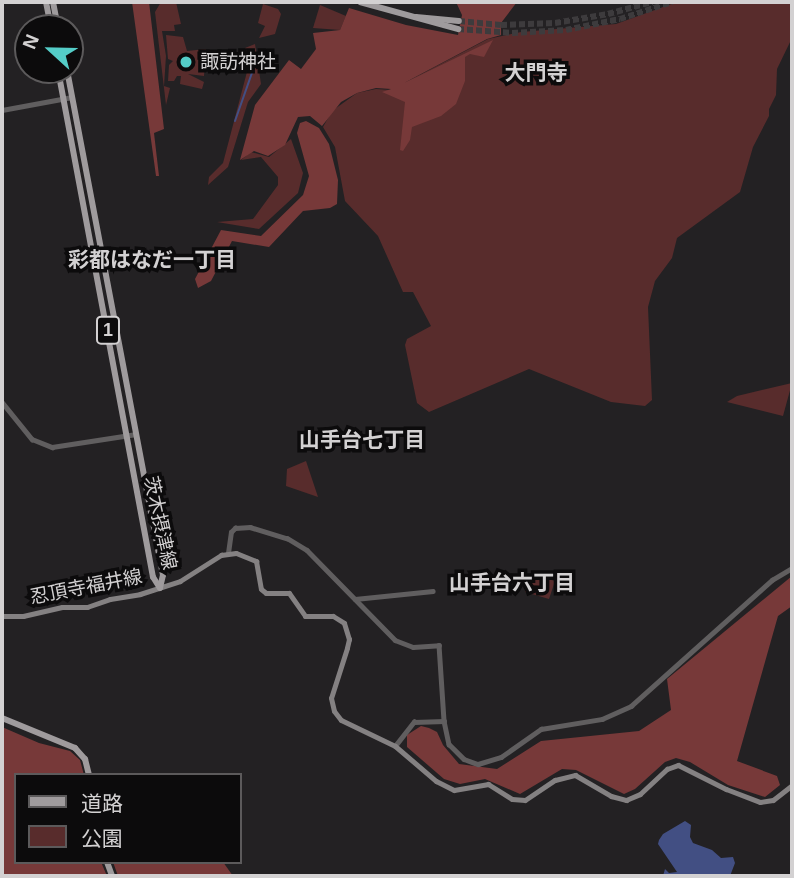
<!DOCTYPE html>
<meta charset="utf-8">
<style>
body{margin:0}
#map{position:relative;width:794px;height:878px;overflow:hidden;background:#232123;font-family:Arial,"Noto Sans JP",sans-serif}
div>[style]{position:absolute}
.green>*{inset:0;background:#582c2c}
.forest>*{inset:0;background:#773939}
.water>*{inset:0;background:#424f83}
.stream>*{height:2px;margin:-1px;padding:0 1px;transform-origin:1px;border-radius:1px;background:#424f83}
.primary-tunnel>*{height:6px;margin-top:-3px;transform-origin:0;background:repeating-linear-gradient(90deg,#3d3b3d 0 6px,transparent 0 9px)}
.tertiary>*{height:4.5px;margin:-2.25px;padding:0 2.25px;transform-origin:2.25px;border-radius:2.25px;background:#605e5f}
.secondary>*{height:5px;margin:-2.5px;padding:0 2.5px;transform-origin:2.5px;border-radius:2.5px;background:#848182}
.primary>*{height:6px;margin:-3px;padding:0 3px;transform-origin:3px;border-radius:3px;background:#9f9b9d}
.dots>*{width:19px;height:19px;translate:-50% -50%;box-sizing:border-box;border:4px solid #0c0b0c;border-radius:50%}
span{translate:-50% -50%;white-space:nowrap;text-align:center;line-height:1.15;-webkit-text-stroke:7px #0c0b0c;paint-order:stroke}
.shield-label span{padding:2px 5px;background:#0c0b0c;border:2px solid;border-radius:5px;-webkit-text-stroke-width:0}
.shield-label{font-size:18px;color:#d3d1d2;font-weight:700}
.poi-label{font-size:19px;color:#d3d1d2}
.left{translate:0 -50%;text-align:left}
.street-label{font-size:19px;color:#d3d1d2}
.neighbourhood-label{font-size:21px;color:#d3d1d2;font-weight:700}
.frame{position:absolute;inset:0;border:4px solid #d3d1d2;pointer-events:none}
.legend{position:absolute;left:14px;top:773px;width:228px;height:91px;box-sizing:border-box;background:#0c0b0c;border:2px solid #5c5a5b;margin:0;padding:9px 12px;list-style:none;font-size:21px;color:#d3d1d2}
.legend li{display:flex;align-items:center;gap:14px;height:35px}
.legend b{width:35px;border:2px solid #5c5a5b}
.north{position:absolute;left:14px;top:14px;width:70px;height:70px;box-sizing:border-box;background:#0c0b0c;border:2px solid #5c5a5b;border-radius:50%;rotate:292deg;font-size:19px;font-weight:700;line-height:28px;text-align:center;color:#d3d1d2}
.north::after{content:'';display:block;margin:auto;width:24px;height:32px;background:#54cdc8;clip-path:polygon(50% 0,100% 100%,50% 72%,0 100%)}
</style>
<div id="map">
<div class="green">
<div style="clip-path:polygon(161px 2px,176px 2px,181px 24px,174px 25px,175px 31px,162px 31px,166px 56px,164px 86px,170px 88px,166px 105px,155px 12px)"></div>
<div style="clip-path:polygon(677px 2px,792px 2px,792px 38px,777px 69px,776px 95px,769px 109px,769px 116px,753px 147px,740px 192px,677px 238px,672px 258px,655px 281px,648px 307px,652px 400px,645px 406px,611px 402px,529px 369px,429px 412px,417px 403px,405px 345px,407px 339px,431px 326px,413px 292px,403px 292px,378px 236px,345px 201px,335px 147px,323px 127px,332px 111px,357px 93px,376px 89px,391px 90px,488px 39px,521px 32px,616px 24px)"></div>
<div style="clip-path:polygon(263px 4px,278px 9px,281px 14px,275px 34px,259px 38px,265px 26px,258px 23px)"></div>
<div style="clip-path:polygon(320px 5px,346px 16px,340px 30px,313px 28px)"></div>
<div style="clip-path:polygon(166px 35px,183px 37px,187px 51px,206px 49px,204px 76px,188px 74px,204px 82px,202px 89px,180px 84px,181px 76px,177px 76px,174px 81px,168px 81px,169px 65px,173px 61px,168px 59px)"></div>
<div style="clip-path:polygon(255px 44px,261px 84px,248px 102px,228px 167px,208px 185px,209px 177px,223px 163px,248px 68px,245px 48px)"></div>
<div style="clip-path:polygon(291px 139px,303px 173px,298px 193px,259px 229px,217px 222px,253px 219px,278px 185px,278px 177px,261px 157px,241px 160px,251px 152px,269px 157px)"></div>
<div style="clip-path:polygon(792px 383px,783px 416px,727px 402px,737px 396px)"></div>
<div style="clip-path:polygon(306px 461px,318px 497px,286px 486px,287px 469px)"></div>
<div style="clip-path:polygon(531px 574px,555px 581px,549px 599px,525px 592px)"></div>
</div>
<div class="forest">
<div style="clip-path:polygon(132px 2px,149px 2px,164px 129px,154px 133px,159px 176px,156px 176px)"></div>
<div style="clip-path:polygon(456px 2px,517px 2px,501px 23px,501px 35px,487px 39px,404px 83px,493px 40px,484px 57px,470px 54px,465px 57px,465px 81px,456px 104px,441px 116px,412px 127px,410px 140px,403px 151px,400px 150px,405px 102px,382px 92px,391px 89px,376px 88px,357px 93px,341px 102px,322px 126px,310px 116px,298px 117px,285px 145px,268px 156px,254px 151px,240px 160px,255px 105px,289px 60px,301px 69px,316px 49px,313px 33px,340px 30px,349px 8px,406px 25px,458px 35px,462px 15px)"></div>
<div style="clip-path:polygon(306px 121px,319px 128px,329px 144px,338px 180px,337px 204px,330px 208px,303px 211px,269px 247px,232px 241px,211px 281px,198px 288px,195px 279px,221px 230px,261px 236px,303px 195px,309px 176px,297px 133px,300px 123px)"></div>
<div style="clip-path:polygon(792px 576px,792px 606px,778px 616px,737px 761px,777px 776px,780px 785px,765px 797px,728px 785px,690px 762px,676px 758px,665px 762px,635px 789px,624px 794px,576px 770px,562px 769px,520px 794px,485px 779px,460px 784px,444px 779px,407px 747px,407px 735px,421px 726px,429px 728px,437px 732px,443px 745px,459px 764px,497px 769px,541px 741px,639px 731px,671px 710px,667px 679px)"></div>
<div style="clip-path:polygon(2px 727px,39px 743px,70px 751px,80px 760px,84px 775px,16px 775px,16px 862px,101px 862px,107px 876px,2px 876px)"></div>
<div style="clip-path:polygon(113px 862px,223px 862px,233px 876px,118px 876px)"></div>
</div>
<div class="water">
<div style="clip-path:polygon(685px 821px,691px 825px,690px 837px,693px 843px,712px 850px,721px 858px,733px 857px,735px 863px,730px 876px,663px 876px,665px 869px,669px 873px,677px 872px,658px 844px,659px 840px,663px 834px)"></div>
</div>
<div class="stream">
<div style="left:235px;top:121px;width:54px;rotate:-70.6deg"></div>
<div style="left:253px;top:70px;width:15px;rotate:-110deg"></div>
</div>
<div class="primary-tunnel">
<div style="left:459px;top:21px;width:42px;rotate:5.4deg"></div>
<div style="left:501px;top:25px;width:54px;rotate:-2.1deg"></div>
<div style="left:555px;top:23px;width:54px;rotate:-9.6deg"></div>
<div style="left:608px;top:14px;width:46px;rotate:-15.3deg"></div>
<div style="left:458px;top:29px;width:54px;rotate:4.2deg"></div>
<div style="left:512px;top:33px;width:54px;rotate:-3.2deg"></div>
<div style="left:566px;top:30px;width:55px;rotate:-11.5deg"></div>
<div style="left:620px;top:19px;width:55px;rotate:-18.1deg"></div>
</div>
<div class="tertiary">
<div style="left:2px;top:110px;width:71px;rotate:-10.5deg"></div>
<div style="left:2px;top:402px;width:48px;rotate:51deg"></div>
<div style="left:32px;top:439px;width:22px;rotate:22deg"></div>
<div style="left:52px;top:447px;width:85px;rotate:-8.8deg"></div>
<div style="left:228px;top:553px;width:21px;rotate:-82deg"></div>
<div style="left:231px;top:532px;width:6px;rotate:-45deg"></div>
<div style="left:235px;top:528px;width:15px;rotate:-4deg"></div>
<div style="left:250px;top:527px;width:39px;rotate:17deg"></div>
<div style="left:287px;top:538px;width:23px;rotate:31deg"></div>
<div style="left:307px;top:550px;width:126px;rotate:45.6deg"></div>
<div style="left:395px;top:640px;width:19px;rotate:21deg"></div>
<div style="left:413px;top:647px;width:26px;rotate:-4deg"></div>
<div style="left:439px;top:645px;width:76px;rotate:86.2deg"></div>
<div style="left:444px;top:721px;width:24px;rotate:78deg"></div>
<div style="left:449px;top:744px;width:21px;rotate:45deg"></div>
<div style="left:464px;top:759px;width:15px;rotate:20deg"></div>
<div style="left:478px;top:764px;width:24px;rotate:-17deg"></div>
<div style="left:501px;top:757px;width:49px;rotate:-35deg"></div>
<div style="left:541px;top:729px;width:62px;rotate:-9.3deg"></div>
<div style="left:602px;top:719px;width:32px;rotate:-24deg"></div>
<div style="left:631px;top:706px;width:189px;rotate:-41.8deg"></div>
<div style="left:772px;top:580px;width:23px;rotate:-31deg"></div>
<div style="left:355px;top:599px;width:78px;rotate:-5.9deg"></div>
<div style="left:395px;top:746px;width:31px;rotate:-52deg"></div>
<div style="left:414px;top:722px;width:30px;rotate:-2deg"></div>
</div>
<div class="secondary">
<div style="left:2px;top:616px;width:21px"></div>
<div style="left:23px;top:616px;width:40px;rotate:-13deg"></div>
<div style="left:62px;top:607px;width:25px"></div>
<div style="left:87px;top:607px;width:24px;rotate:-19deg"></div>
<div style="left:110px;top:599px;width:30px;rotate:-9deg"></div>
<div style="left:140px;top:594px;width:42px;rotate:-18deg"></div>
<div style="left:180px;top:581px;width:49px;rotate:-32.4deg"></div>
<div style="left:221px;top:555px;width:15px;rotate:-8deg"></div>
<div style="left:236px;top:553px;width:22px;rotate:22deg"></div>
<div style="left:256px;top:561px;width:28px;rotate:80deg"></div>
<div style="left:261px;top:589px;width:6px;rotate:39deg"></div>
<div style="left:266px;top:593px;width:23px"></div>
<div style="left:289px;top:593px;width:28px;rotate:55deg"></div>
<div style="left:305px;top:616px;width:28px"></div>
<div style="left:333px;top:616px;width:13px;rotate:32deg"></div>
<div style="left:344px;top:623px;width:17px;rotate:73deg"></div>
<div style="left:349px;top:639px;width:9px;rotate:103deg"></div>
<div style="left:347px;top:648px;width:52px;rotate:107.7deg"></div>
<div style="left:331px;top:698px;width:13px;rotate:77deg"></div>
<div style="left:334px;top:711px;width:11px;rotate:52deg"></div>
<div style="left:341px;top:720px;width:60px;rotate:25.7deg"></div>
<div style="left:395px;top:746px;width:54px;rotate:40.5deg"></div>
<div style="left:436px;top:781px;width:20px;rotate:27deg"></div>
<div style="left:454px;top:790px;width:35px;rotate:-10deg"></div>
<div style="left:488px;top:784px;width:28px;rotate:32deg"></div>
<div style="left:512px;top:799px;width:13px;rotate:4deg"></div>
<div style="left:525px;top:800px;width:36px;rotate:-34deg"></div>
<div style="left:555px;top:780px;width:21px;rotate:-14deg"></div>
<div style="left:575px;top:775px;width:42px;rotate:30.3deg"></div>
<div style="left:611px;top:796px;width:16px;rotate:15deg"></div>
<div style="left:626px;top:800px;width:15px;rotate:-23deg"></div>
<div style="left:640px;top:794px;width:37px;rotate:-43deg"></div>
<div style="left:667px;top:769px;width:12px;rotate:-20deg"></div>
<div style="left:678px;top:765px;width:54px;rotate:26.6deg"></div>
<div style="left:726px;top:789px;width:36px;rotate:21deg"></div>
<div style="left:760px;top:802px;width:13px;rotate:-9deg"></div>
<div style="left:773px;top:800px;width:24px;rotate:-38deg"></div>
</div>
<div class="primary">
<div style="left:46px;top:2px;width:26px;rotate:79deg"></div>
<div style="left:53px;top:2px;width:26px;rotate:79deg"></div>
<div style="left:360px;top:2px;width:102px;rotate:15.4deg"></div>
<div style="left:416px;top:17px;width:43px;rotate:5.3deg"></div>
<div style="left:58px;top:70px;width:516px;rotate:79.39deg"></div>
<div style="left:153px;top:577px;width:13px;rotate:58deg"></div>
<div style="left:67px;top:70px;width:514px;rotate:79.24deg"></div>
<div style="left:163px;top:575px;width:13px;rotate:103deg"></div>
<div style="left:2px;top:718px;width:79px;rotate:22.3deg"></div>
<div style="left:75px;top:748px;width:15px;rotate:48deg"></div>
<div style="left:85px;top:759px;width:16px;rotate:76deg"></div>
<div style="left:107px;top:862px;width:15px;rotate:70deg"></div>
</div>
<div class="dots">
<div style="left:186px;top:62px;background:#54cdc8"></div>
</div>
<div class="shield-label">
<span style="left:108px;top:330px">1</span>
</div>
<div class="poi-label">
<span class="left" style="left:200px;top:62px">諏訪神社</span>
</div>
<div class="street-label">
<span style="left:160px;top:523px;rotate:78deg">茨木摂津線</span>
<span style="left:86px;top:587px;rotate:-11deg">忍頂寺福井線</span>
</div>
<div class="neighbourhood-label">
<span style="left:536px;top:73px">大門寺</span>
<span style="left:152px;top:260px">彩都はなだ一丁目</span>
<span style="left:362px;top:440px">山手台七丁目</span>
<span style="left:512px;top:583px">山手台六丁目</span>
</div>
<div class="frame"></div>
<ul class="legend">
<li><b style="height:9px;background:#9f9b9d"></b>道路</li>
<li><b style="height:19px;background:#582c2c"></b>公園</li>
</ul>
<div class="north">N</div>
</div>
